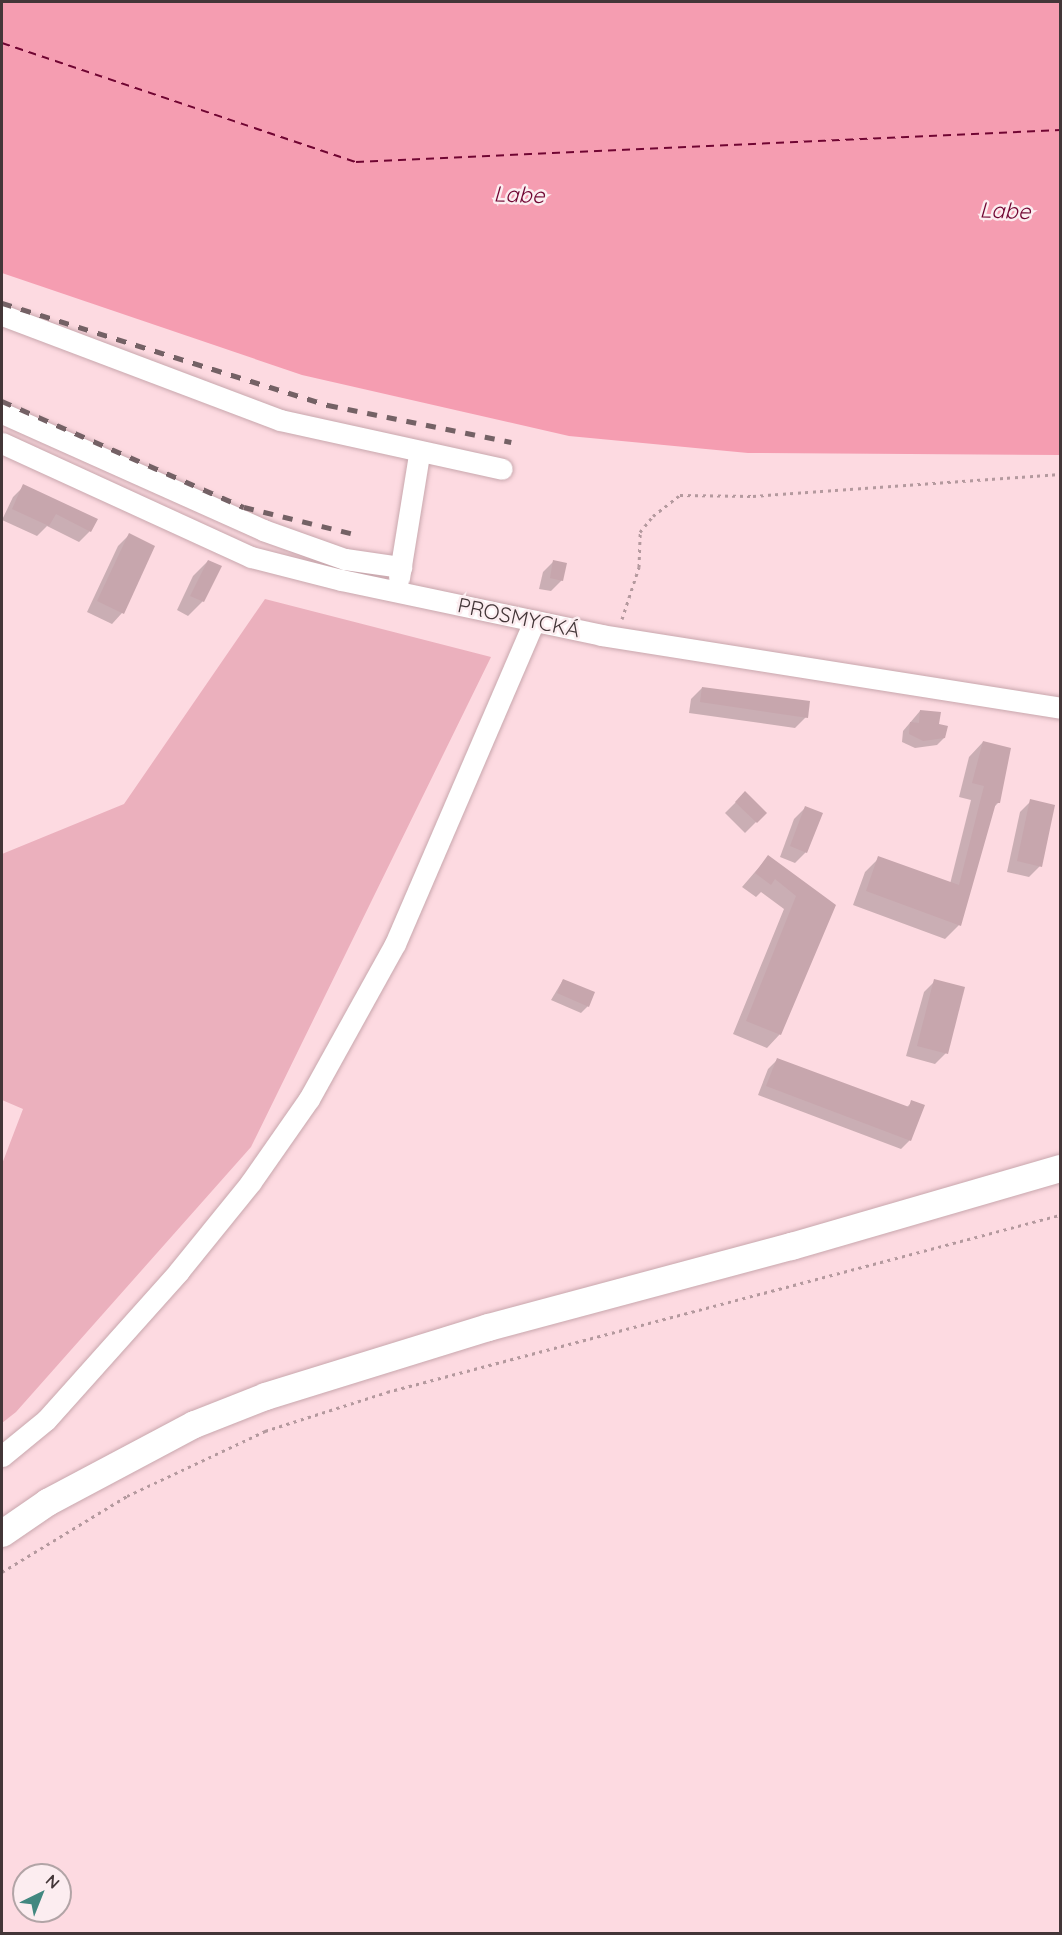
<!DOCTYPE html>
<meta charset="utf-8">
<style>
body{margin:0}
#map{position:relative;width:1062px;height:1935px;overflow:hidden;background:#fddae1;font-family:Quicksand,sans-serif}
div>[style]{position:absolute}
.green>*{inset:0;background:#ebb0bd}
.water>*{inset:0;background:#f59db1}
.shadow>*{inset:0;background:#0003}
.ferry>*{height:1.5px;margin-top:-0.75px;transform-origin:0;background:repeating-linear-gradient(90deg,#700532 0 8px,transparent 0 14px)}
.building>*{inset:0;background:#c7a6ad}
.path>*{height:3px;margin-top:-1.5px;transform-origin:0;background:repeating-linear-gradient(90deg,#b4999e 0 3px,transparent 0 7.5px)}
.roads{filter:drop-shadow(0 0 2px #c8a7ad) drop-shadow(0 0 2px #c8a7ad)}
.minor>*{height:21px;margin:-10.5px;padding:0 10.5px;transform-origin:10.5px;border-radius:10.5px;background:#fff}
.major>*{height:27px;margin:-13.5px;padding:0 13.5px;transform-origin:13.5px;border-radius:13.5px;background:#fff}
.rail>*{height:4.5px;margin-top:-2.25px;transform-origin:0;background:repeating-linear-gradient(90deg,#746165 0 10px,transparent 0 20px)}
span{translate:-50% -50%;white-space:nowrap;text-align:center;line-height:1.15;-webkit-text-stroke:5px #fcedf0;paint-order:stroke}
.street-label{font-size:21px;color:#433638}
.water-label{font-size:22px;color:#700532;font-style:italic}
.frame{position:absolute;inset:0;border:3px solid #433638;pointer-events:none}
.north{position:absolute;left:12px;top:1863px;width:60px;height:60px;box-sizing:border-box;background:#fcedf0;border:2px solid #b2a4a6;border-radius:50%;rotate:43deg;font-size:16px;font-weight:700;line-height:24px;text-align:center;color:#433638}
.north::after{content:'';display:block;margin:auto;width:21px;height:27px;background:#428880;clip-path:polygon(50% 0,100% 100%,50% 72%,0 100%)}
</style>
<div id="map">
<div class="green">
<div style="clip-path:polygon(265px 599px,491px 657px,251px 1147px,16px 1412px,2px 1423px,2px 1164px,23px 1109px,2px 1100px,2px 854px,124px 804px)"></div>
</div>
<div class="water">
<div style="clip-path:polygon(2px 2px,1060px 2px,1060px 455px,748px 453px,569px 436px,302px 375px,2px 273px)"></div>
</div>
<div class="shadow">
<div style="clip-path:polygon(24px 486px,90px 531px,79px 542px,47px 526px,37px 536px,2px 520px,13px 497px)"></div>
<div style="clip-path:polygon(129px 535px,122px 613px,112px 624px,87px 612px,118px 546px)"></div>
<div style="clip-path:polygon(208px 561px,203px 601px,188px 616px,177px 610px,193px 576px)"></div>
<div style="clip-path:polygon(554px 561px,562px 580px,551px 591px,539px 589px,543px 572px)"></div>
<div style="clip-path:polygon(702px 688px,806px 717px,795px 728px,689px 713px,691px 699px)"></div>
<div style="clip-path:polygon(920px 711px,938px 725px,944px 738px,937px 745px,915px 748px,902px 742px,903px 731px)"></div>
<div style="clip-path:polygon(983px 742px,998px 803px,993px 808px,959px 925px,945px 939px,853px 905px,865px 872px,879px 858px,950px 884px,971px 800px,959px 797px,969px 757px)"></div>
<div style="clip-path:polygon(745px 793px,765px 813px,745px 833px,725px 813px)"></div>
<div style="clip-path:polygon(1031px 801px,1040px 866px,1029px 877px,1007px 872px,1020px 812px)"></div>
<div style="clip-path:polygon(805px 808px,806px 852px,795px 863px,780px 857px,794px 819px)"></div>
<div style="clip-path:polygon(768px 857px,834px 905px,780px 1034px,767px 1048px,733px 1034px,784px 909px,761px 892px,756px 897px,742px 887px)"></div>
<div style="clip-path:polygon(563px 980px,588px 1006px,581px 1013px,551px 1000px)"></div>
<div style="clip-path:polygon(935px 981px,946px 1053px,935px 1064px,906px 1056px,924px 992px)"></div>
<div style="clip-path:polygon(777px 1060px,906px 1108px,912px 1102px,910px 1140px,901px 1149px,758px 1095px,768px 1069px)"></div>
</div>
<div class="ferry">
<div style="left:2px;top:43px;width:373px;rotate:18.6deg"></div>
<div style="left:356px;top:162px;width:705px;rotate:-2.6deg"></div>
</div>
<div class="building">
<div style="clip-path:polygon(23px 484px,98px 519px,91px 532px,56px 514px,49px 526px,12px 509px)"></div>
<div style="clip-path:polygon(129px 533px,155px 546px,124px 614px,97px 601px)"></div>
<div style="clip-path:polygon(208px 560px,222px 566px,204px 602px,190px 596px)"></div>
<div style="clip-path:polygon(553px 560px,567px 563px,563px 581px,550px 578px)"></div>
<div style="clip-path:polygon(702px 687px,810px 701px,808px 718px,700px 702px)"></div>
<div style="clip-path:polygon(920px 710px,941px 712px,939px 724px,948px 726px,945px 738px,923px 741px,909px 734px,910px 722px,919px 723px)"></div>
<div style="clip-path:polygon(983px 741px,1011px 748px,1000px 803px,996px 803px,961px 926px,866px 891px,878px 856px,959px 885px,984px 786px,972px 783px)"></div>
<div style="clip-path:polygon(745px 791px,767px 813px,757px 823px,735px 802px)"></div>
<div style="clip-path:polygon(1030px 799px,1055px 805px,1042px 867px,1017px 861px)"></div>
<div style="clip-path:polygon(805px 806px,823px 813px,807px 853px,790px 846px)"></div>
<div style="clip-path:polygon(768px 855px,836px 905px,781px 1035px,746px 1021px,796px 896px,775px 879px,771px 885px,755px 873px)"></div>
<div style="clip-path:polygon(563px 979px,595px 992px,589px 1007px,557px 993px)"></div>
<div style="clip-path:polygon(934px 979px,965px 987px,948px 1054px,917px 1046px)"></div>
<div style="clip-path:polygon(777px 1058px,909px 1107px,911px 1100px,925px 1105px,911px 1141px,766px 1086px)"></div>
</div>
<div class="path">
<div style="left:622px;top:619px;width:55px;rotate:-71.9deg"></div>
<div style="left:639px;top:567px;width:35px;rotate:-88deg"></div>
<div style="left:640px;top:532px;width:21px;rotate:-51deg"></div>
<div style="left:653px;top:516px;width:34px;rotate:-38deg"></div>
<div style="left:680px;top:495px;width:73px;rotate:0.8deg"></div>
<div style="left:753px;top:496px;width:308px;rotate:-4.1deg"></div>
<div style="left:2px;top:1572px;width:146px;rotate:-31.3deg"></div>
<div style="left:127px;top:1496px;width:153px;rotate:-25.2deg"></div>
<div style="left:265px;top:1431px;width:128px;rotate:-17.7deg"></div>
<div style="left:387px;top:1392px;width:696px;rotate:-14.74deg"></div>
</div>
<div class="roads">
<div class="minor">
<div style="left:2px;top:315px;width:297px;rotate:20.7deg"></div>
<div style="left:280px;top:420px;width:227px;rotate:12.4deg"></div>
<div style="left:2px;top:413px;width:286px;rotate:24.1deg"></div>
<div style="left:263px;top:530px;width:87px;rotate:19.5deg"></div>
<div style="left:345px;top:559px;width:57px;rotate:8.1deg"></div>
<div style="left:2px;top:443px;width:274px;rotate:24.6deg"></div>
<div style="left:251px;top:557px;width:93px;rotate:14.3deg"></div>
<div style="left:341px;top:580px;width:266px;rotate:11.9deg"></div>
<div style="left:601px;top:635px;width:465px;rotate:9deg"></div>
<div style="left:399px;top:578px;width:126px;rotate:-80.8deg"></div>
<div style="left:2px;top:1456px;width:57px;rotate:-39.3deg"></div>
<div style="left:46px;top:1420px;width:200px;rotate:-48.2deg"></div>
<div style="left:179px;top:1271px;width:114px;rotate:-51deg"></div>
<div style="left:251px;top:1182px;width:101px;rotate:-55.1deg"></div>
<div style="left:309px;top:1099px;width:177px;rotate:-61deg"></div>
<div style="left:395px;top:944px;width:352px;rotate:-66.7deg"></div>
</div>
<div class="major">
<div style="left:2px;top:1533px;width:55px;rotate:-34.6deg"></div>
<div style="left:47px;top:1502px;width:166px;rotate:-28deg"></div>
<div style="left:194px;top:1424px;width:76px;rotate:-21.5deg"></div>
<div style="left:265px;top:1396px;width:233px;rotate:-17.2deg"></div>
<div style="left:488px;top:1327px;width:314px;rotate:-15deg"></div>
<div style="left:791px;top:1246px;width:280px;rotate:-16.2deg"></div>
</div>
</div>
<div class="rail">
<div style="left:2px;top:303px;width:342px;rotate:17.4deg"></div>
<div style="left:328px;top:405px;width:187px;rotate:11.4deg"></div>
<div style="left:2px;top:401px;width:264px;rotate:23.7deg"></div>
<div style="left:244px;top:507px;width:113px;rotate:13.8deg"></div>
</div>
<div class="street-label">
<span style="left:519px;top:617px;rotate:12deg">PROSMYCKÁ</span>
</div>
<div class="water-label">
<span style="left:519px;top:195px;rotate:2deg">Labe</span>
<span style="left:1005px;top:211px;rotate:2deg">Labe</span>
</div>
<div class="frame"></div>
<div class="north">N</div>
</div>
